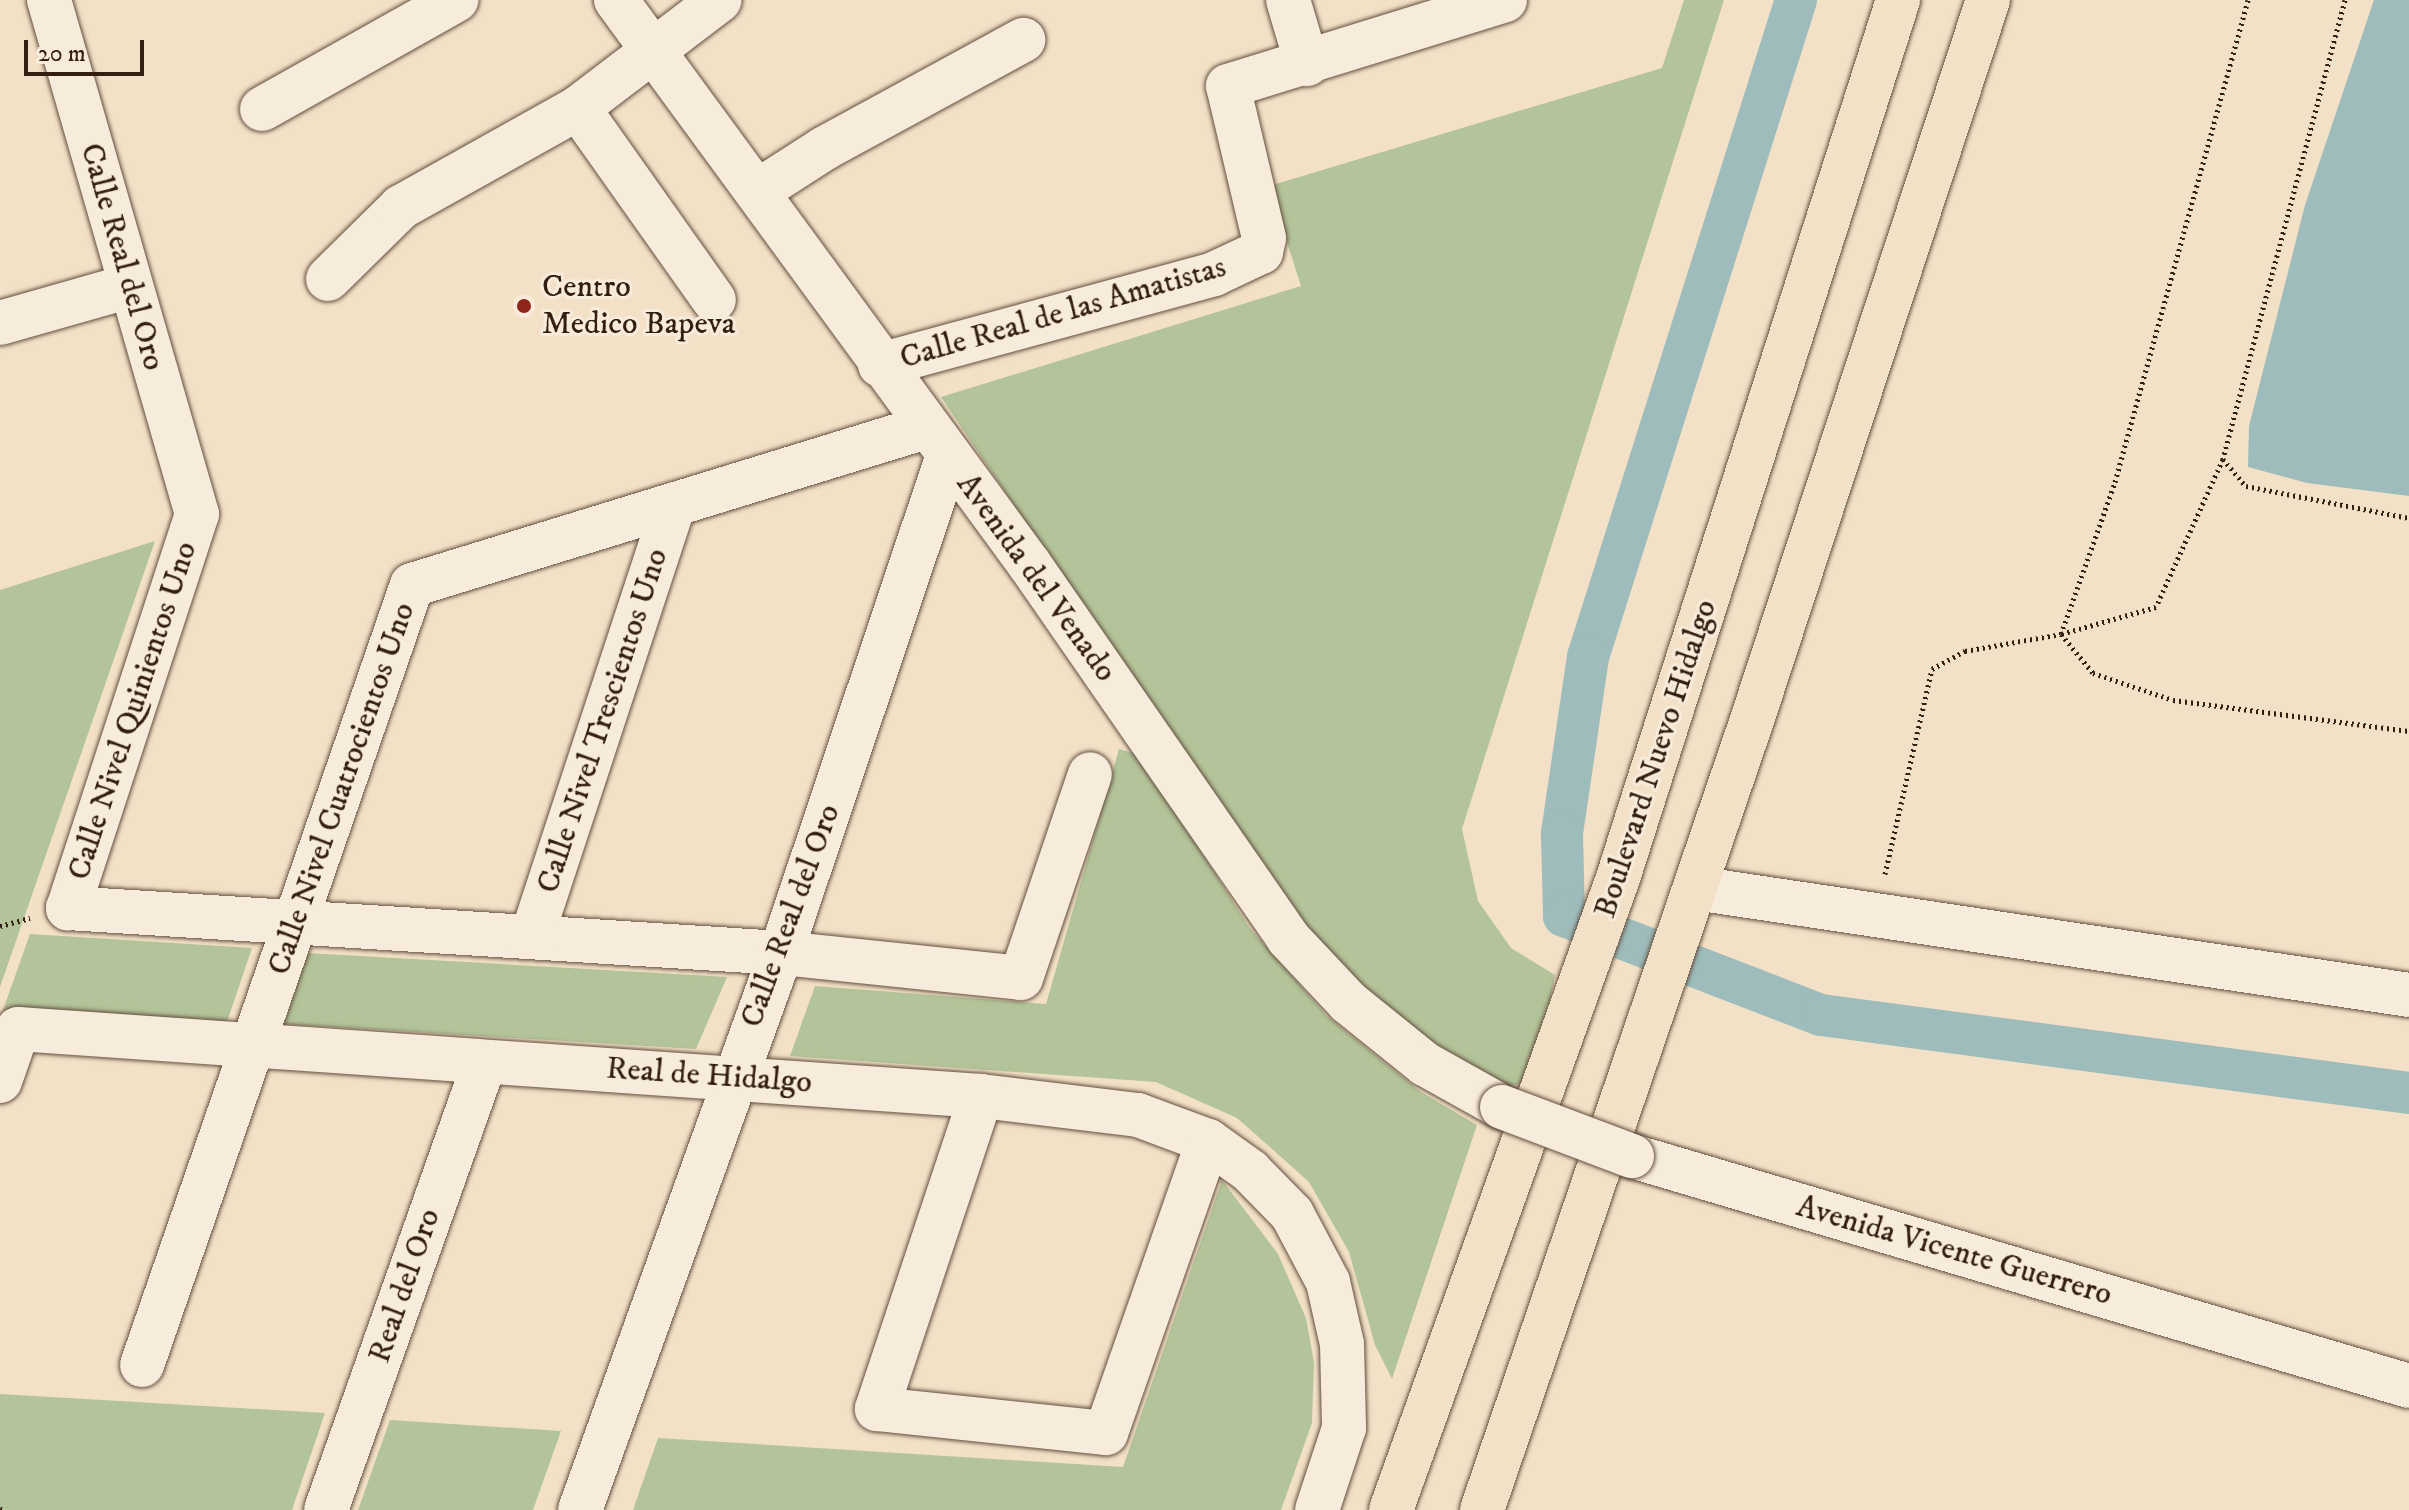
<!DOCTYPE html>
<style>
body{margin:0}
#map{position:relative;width:2409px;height:1510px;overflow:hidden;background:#f3e1c7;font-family:"IM FELL DW Pica",serif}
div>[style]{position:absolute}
.green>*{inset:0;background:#b4c49a}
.water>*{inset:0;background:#9dbcbb}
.canal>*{height:42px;margin:-21px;padding:0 21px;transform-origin:21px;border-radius:21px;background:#9dbcbb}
.path>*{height:5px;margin-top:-2.5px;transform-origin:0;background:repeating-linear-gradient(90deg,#331e11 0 2px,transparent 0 6px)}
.roads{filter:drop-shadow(0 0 2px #634f3e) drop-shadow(0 0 2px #634f3e)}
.minor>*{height:44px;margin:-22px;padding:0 22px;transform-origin:22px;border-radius:22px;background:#f7ecdb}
.major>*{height:44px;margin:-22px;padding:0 22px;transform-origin:22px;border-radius:22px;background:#f3e1c7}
.bridges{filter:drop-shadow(0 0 2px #634f3e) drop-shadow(0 0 2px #634f3e)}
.minor-bridge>*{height:44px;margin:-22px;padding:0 22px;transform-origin:22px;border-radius:22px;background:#f7ecdb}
.dots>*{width:22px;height:22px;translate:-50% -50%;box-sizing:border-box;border:4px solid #f7ecdb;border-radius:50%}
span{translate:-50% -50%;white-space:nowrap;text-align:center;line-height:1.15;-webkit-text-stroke:6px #f7ecdb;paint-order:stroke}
.street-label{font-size:32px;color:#331e11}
.poi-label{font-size:32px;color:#331e11}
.left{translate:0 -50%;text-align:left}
.scale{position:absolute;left:24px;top:40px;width:120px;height:36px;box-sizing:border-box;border:4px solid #331e11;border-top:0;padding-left:10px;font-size:24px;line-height:28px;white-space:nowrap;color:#331e11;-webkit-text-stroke:6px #f7ecdb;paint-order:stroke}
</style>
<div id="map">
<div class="green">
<div style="clip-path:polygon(1684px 0,1724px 0,1462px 829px,1478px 901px,1511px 948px,1555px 975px,1534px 1083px,1506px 1086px,1428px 1042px,1364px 992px,1300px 928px,941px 397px,1301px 286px,1269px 186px,1662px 68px)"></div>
<div style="clip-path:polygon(155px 541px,0 987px,0 590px)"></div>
<div style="clip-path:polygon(1119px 749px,1140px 755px,1249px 927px,1327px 1016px,1421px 1092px,1477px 1125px,1392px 1379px,1375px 1345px,1349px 1252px,1309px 1182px,1237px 1118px,1156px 1082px,790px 1056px,815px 986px,1046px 1004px)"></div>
<div style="clip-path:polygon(30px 934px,252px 948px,226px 1025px,3px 1010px)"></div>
<div style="clip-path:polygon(307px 953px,727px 977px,696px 1049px,284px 1024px)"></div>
<div style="clip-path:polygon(1222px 1180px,1278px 1254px,1306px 1318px,1314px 1363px,1312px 1423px,1281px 1510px,633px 1510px,658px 1438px,1123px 1467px)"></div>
<div style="clip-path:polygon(0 1394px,325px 1413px,292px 1510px,0 1510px)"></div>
<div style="clip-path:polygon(390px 1420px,561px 1431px,533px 1510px,358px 1510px)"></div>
</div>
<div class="water">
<div style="clip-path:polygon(2374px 0,2409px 0,2409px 496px,2307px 483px,2248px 467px,2249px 426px,2305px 205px)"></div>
</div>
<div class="canal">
<div style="left:1796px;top:0;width:689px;rotate:107.57deg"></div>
<div style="left:1588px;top:657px;width:179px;rotate:98.4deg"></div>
<div style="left:1562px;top:834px;width:82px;rotate:88.6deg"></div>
<div style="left:1564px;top:916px;width:275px;rotate:21.1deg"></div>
<div style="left:1821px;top:1015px;width:593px;rotate:7.56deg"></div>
</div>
<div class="path">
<div style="left:2345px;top:0;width:475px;rotate:104.9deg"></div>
<div style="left:2223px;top:459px;width:35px;rotate:50deg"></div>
<div style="left:2246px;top:486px;width:166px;rotate:11.1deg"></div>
<div style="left:2223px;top:459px;width:162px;rotate:114.4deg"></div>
<div style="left:2156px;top:607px;width:99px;rotate:164.1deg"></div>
<div style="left:2061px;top:634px;width:50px;rotate:50.6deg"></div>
<div style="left:2093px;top:673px;width:84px;rotate:18.6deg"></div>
<div style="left:2173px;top:700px;width:238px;rotate:7.5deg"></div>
<div style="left:1885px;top:874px;width:210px;rotate:-77.1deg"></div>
<div style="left:1932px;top:669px;width:38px;rotate:-29deg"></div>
<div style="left:1965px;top:651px;width:97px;rotate:-10deg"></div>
<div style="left:2061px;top:634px;width:161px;rotate:-70.4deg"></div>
<div style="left:2115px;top:482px;width:500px;rotate:-74.57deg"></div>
<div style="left:0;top:926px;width:31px;rotate:-15deg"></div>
<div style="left:0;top:1509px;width:4px;rotate:14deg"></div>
</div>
<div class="roads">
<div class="minor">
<div style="left:49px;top:0;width:535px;rotate:73.94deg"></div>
<div style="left:197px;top:514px;width:415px;rotate:108.1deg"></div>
<div style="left:68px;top:908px;width:714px;rotate:3.61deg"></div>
<div style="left:781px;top:953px;width:241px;rotate:5.9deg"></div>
<div style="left:1021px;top:978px;width:215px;rotate:-71.3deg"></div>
<div style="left:616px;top:0;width:700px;rotate:53.77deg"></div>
<div style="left:1030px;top:565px;width:454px;rotate:55.3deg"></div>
<div style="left:1288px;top:938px;width:88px;rotate:46.8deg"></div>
<div style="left:1348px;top:1002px;width:99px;rotate:38.8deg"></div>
<div style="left:1425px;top:1064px;width:88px;rotate:29.2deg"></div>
<div style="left:1288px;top:0;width:67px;rotate:73.5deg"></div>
<div style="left:578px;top:108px;width:235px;rotate:54.7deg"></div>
<div style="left:262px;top:109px;width:223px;rotate:-29.3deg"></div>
<div style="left:758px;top:191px;width:80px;rotate:-32.7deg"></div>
<div style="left:825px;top:148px;width:226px;rotate:-28.6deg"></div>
<div style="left:328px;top:279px;width:103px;rotate:-44.6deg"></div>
<div style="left:401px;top:207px;width:203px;rotate:-29.2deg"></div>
<div style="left:578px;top:108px;width:178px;rotate:-37.3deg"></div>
<div style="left:0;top:323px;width:135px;rotate:-15.9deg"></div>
<div style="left:880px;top:365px;width:346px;rotate:-15.2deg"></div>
<div style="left:1214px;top:274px;width:52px;rotate:-25.1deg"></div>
<div style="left:1261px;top:252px;width:14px;rotate:-78deg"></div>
<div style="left:1264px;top:238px;width:156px;rotate:-103.3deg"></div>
<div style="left:1228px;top:86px;width:290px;rotate:-17.2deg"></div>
<div style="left:1695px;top:888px;width:722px;rotate:8.52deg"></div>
<div style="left:532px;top:936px;width:452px;rotate:-71.8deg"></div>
<div style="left:0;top:1081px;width:55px;rotate:-70.9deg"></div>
<div style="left:18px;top:1029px;width:965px;rotate:3.98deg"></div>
<div style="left:981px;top:1096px;width:158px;rotate:6.9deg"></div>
<div style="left:1138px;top:1115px;width:75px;rotate:20.4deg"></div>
<div style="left:1208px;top:1141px;width:52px;rotate:35.5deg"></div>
<div style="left:1250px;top:1171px;width:60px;rotate:45.7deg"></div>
<div style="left:1292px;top:1214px;width:77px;rotate:62.1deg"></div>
<div style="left:1328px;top:1282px;width:64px;rotate:77.3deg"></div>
<div style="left:1342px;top:1344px;width:84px;rotate:88.6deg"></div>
<div style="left:1344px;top:1428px;width:86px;rotate:108.2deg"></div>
<div style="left:981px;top:1096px;width:330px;rotate:108.4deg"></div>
<div style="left:877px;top:1409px;width:230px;rotate:6deg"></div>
<div style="left:1106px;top:1433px;width:309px;rotate:-70.7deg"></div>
<div style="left:1632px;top:1156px;width:810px;rotate:16.49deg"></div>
<div style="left:142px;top:1365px;width:825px;rotate:-70.91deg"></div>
<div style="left:412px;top:585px;width:538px;rotate:-17.09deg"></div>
<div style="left:326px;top:1510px;width:474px;rotate:-70.5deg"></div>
<div style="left:580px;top:1510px;width:592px;rotate:-70.16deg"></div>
<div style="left:781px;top:953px;width:525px;rotate:-71.46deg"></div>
</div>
<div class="major">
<div style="left:1391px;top:1510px;width:672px;rotate:-70.24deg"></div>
<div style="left:1618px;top:878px;width:922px;rotate:-72.31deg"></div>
<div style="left:1482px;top:1510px;width:835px;rotate:-71.13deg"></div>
<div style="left:1752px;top:720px;width:758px;rotate:-71.85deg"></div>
</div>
</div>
<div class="bridges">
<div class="minor-bridge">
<div style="left:1502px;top:1107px;width:139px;rotate:20.7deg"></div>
</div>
</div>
<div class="dots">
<div style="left:524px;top:306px;background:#8f2418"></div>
</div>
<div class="street-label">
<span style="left:122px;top:257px;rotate:74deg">Calle Real del Oro</span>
<span style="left:1063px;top:313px;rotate:-16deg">Calle Real de las Amatistas</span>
<span style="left:1036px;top:578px;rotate:54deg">Avenida del Venado</span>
<span style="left:133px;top:711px;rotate:-72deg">Calle Nivel Quinientos Uno</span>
<span style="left:603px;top:721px;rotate:-72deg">Calle Nivel Trescientos Uno</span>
<span style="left:1656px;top:759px;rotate:-72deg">Boulevard Nuevo Hidalgo</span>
<span style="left:342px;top:789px;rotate:-71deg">Calle Nivel Cuatrocientos Uno</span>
<span style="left:791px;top:916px;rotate:-70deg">Calle Real del Oro</span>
<span style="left:709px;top:1076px;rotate:4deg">Real de Hidalgo</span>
<span style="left:1954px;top:1251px;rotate:16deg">Avenida Vicente Guerrero</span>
<span style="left:405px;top:1286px;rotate:-71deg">Real del Oro</span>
</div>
<div class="poi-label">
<span class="left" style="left:542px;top:306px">Centro<br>Medico Bapeva</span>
</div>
<div class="scale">20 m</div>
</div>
